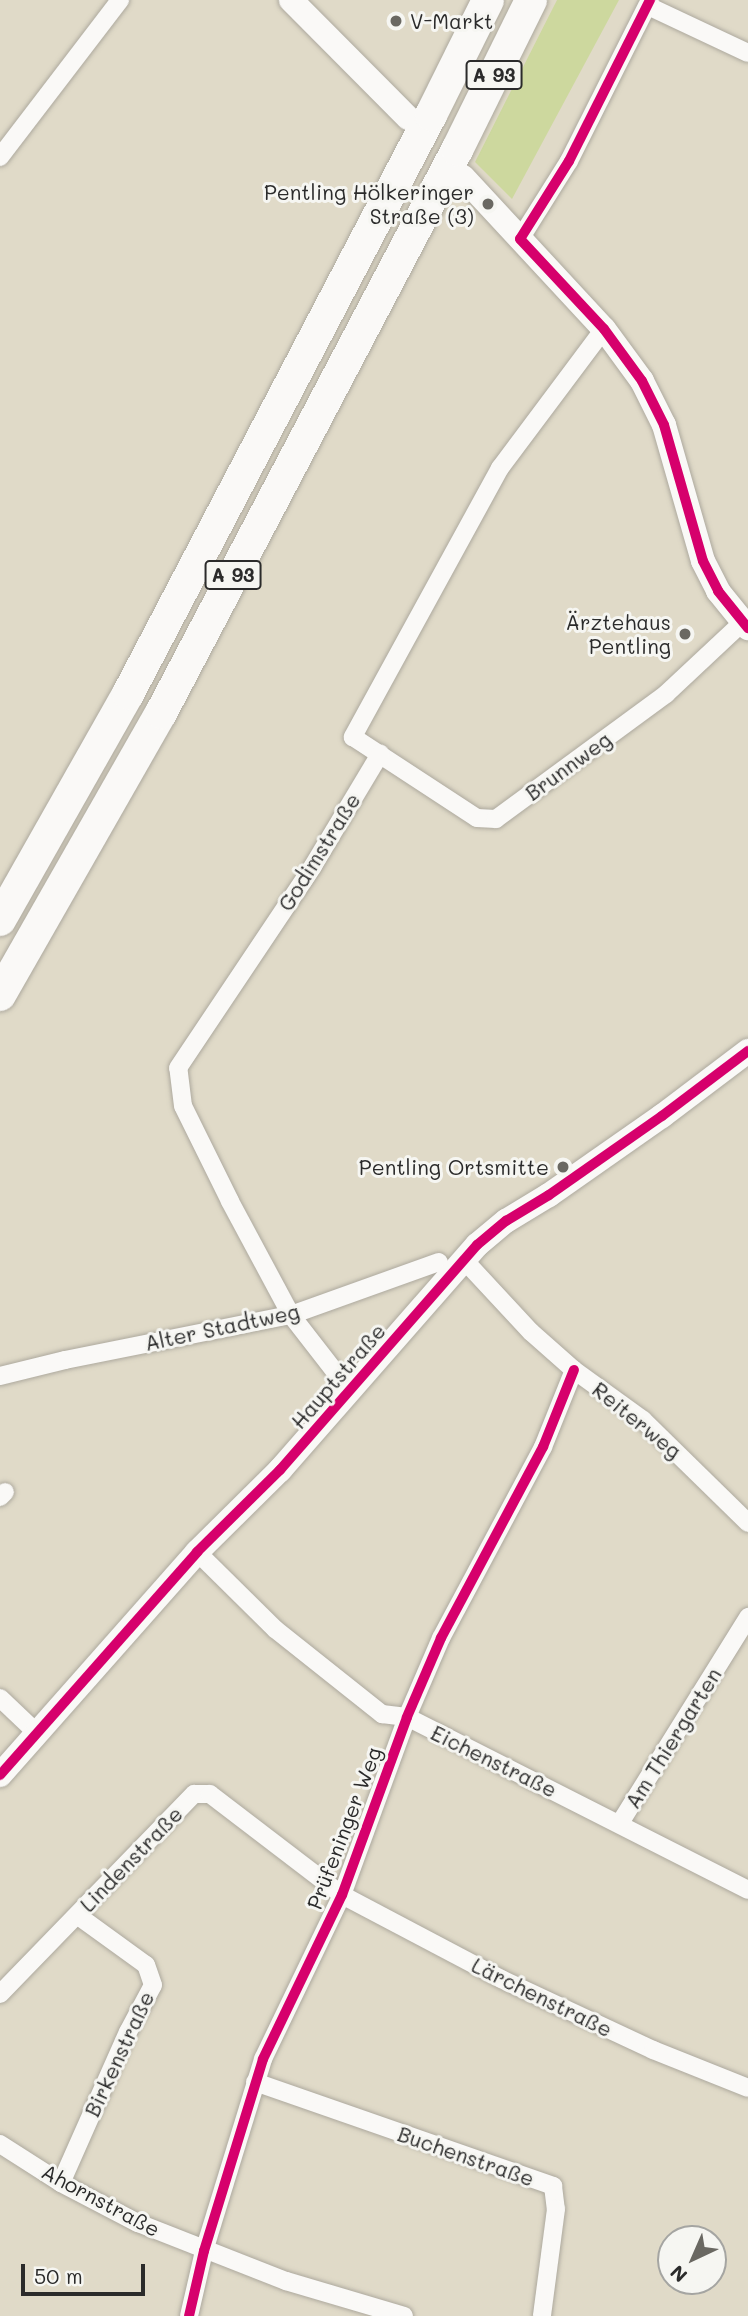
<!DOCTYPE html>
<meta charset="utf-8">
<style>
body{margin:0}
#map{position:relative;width:748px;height:2316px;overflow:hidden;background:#e0dac8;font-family:Mali,sans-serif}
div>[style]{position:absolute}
.green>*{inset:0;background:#cdd89e}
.roads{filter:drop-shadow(0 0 2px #ada99e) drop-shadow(0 0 2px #ada99e)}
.street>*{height:18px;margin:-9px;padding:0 9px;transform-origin:9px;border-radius:9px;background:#faf9f7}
.secondary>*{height:24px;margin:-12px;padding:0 12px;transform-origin:12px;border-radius:12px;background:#faf9f7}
.highway>*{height:32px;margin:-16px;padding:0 16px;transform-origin:16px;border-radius:16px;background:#faf9f7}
.cycleway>*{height:10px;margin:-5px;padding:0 5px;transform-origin:5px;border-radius:5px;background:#d6006c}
.dots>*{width:19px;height:19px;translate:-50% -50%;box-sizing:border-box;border:4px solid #f6f6f2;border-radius:50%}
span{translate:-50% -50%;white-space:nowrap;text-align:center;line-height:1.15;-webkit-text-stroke:6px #f6f6f2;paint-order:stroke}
.shield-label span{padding:2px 5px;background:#f6f6f2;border:2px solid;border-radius:5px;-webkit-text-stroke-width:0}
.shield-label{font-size:19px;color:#2b2b2b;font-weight:700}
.poi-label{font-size:21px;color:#2b2b2b}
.left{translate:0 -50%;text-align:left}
.right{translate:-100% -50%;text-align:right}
.street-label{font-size:21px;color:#2b2b2b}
.north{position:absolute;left:657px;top:2225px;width:70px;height:70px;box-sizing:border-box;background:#f6f6f2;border:2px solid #a5a5a2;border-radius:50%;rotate:224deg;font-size:19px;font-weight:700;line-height:28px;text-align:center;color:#2b2b2b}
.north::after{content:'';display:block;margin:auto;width:24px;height:32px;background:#6a6862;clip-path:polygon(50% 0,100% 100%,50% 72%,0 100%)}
.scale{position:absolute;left:21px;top:2264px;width:124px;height:32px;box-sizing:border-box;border:4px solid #2b2b2b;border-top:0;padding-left:9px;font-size:21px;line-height:24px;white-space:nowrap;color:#2b2b2b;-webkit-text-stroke:5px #f6f6f2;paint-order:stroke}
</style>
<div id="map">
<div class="green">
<div style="clip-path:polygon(557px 0,619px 0,512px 199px,475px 162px)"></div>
</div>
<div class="roads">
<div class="street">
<div style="left:648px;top:6px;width:110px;rotate:25.2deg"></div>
<div style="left:0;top:157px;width:198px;rotate:-52.6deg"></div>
<div style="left:520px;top:239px;width:92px;rotate:-57.9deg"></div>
<div style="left:569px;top:161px;width:180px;rotate:-63.3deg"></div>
<div style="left:604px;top:329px;width:174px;rotate:126.8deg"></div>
<div style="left:500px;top:468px;width:307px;rotate:118.7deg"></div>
<div style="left:353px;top:737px;width:148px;rotate:33.2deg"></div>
<div style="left:477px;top:818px;width:19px;rotate:3deg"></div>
<div style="left:496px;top:819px;width:211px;rotate:-36.3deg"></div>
<div style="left:666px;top:694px;width:104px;rotate:-43.1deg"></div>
<div style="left:465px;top:1261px;width:97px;rotate:47.1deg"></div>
<div style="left:531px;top:1332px;width:57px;rotate:41.5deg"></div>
<div style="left:574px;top:1370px;width:85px;rotate:35.9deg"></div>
<div style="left:643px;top:1420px;width:147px;rotate:44.4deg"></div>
<div style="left:0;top:1376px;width:67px;rotate:-13.8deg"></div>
<div style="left:65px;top:1360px;width:230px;rotate:-11.3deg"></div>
<div style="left:291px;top:1315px;width:157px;rotate:-19.7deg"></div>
<div style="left:350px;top:1391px;width:96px;rotate:-127.8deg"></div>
<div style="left:291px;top:1315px;width:129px;rotate:-118.2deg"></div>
<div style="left:230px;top:1201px;width:106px;rotate:-116.3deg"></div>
<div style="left:183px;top:1106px;width:38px;rotate:-97deg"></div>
<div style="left:178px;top:1068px;width:243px;rotate:-56.2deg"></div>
<div style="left:313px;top:866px;width:131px;rotate:-59.1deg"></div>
<div style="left:0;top:1497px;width:7px;rotate:-45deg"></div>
<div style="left:197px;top:1552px;width:110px;rotate:44.6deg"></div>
<div style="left:275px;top:1629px;width:137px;rotate:38.5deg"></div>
<div style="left:382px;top:1714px;width:25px;rotate:7deg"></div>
<div style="left:407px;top:1717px;width:382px;rotate:26.9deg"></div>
<div style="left:0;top:1698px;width:52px;rotate:43.5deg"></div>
<div style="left:620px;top:1823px;width:243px;rotate:-58.1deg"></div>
<div style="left:0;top:1994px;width:279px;rotate:-45.9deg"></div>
<div style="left:194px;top:1794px;width:16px"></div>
<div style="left:210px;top:1794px;width:166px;rotate:37.4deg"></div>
<div style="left:342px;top:1895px;width:180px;rotate:27.8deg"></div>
<div style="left:501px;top:1979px;width:168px;rotate:25deg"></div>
<div style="left:653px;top:2050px;width:102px;rotate:21.8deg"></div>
<div style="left:255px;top:2082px;width:316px;rotate:19.2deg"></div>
<div style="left:553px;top:2186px;width:23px;rotate:83deg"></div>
<div style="left:556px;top:2209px;width:108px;rotate:97.5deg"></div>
<div style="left:0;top:2144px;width:72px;rotate:32.6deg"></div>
<div style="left:61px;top:2183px;width:87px;rotate:27.5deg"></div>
<div style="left:138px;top:2223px;width:159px;rotate:21.4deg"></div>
<div style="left:286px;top:2281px;width:123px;rotate:16.5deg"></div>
<div style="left:61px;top:2183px;width:165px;rotate:-66.1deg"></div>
<div style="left:128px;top:2032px;width:53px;rotate:-62deg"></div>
<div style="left:153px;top:1985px;width:21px;rotate:-109deg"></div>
<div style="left:146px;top:1965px;width:85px;rotate:-144.1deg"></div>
<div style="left:189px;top:2316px;width:67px;rotate:-77deg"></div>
<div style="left:204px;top:2251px;width:201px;rotate:-72.9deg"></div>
<div style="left:263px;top:2059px;width:182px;rotate:-64.3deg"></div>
<div style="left:342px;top:1895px;width:189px;rotate:-69.9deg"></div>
<div style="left:407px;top:1717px;width:86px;rotate:-66.7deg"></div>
<div style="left:441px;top:1638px;width:217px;rotate:-61.9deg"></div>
<div style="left:543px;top:1447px;width:83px;rotate:-68.1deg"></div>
</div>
<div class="secondary">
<div style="left:291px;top:0;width:166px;rotate:45.2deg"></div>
<div style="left:463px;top:177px;width:207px;rotate:47.2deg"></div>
<div style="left:604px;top:329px;width:64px;rotate:53.8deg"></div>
<div style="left:642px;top:381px;width:49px;rotate:63.4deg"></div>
<div style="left:664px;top:425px;width:141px;rotate:74deg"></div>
<div style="left:703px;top:561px;width:34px;rotate:63deg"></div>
<div style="left:718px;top:591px;width:48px;rotate:51deg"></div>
<div style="left:0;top:1775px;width:298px;rotate:-48.5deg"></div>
<div style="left:197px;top:1552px;width:117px;rotate:-44.7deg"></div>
<div style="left:280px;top:1470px;width:299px;rotate:-48.8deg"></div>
<div style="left:477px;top:1245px;width:38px;rotate:-40deg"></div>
<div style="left:506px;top:1221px;width:50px;rotate:-31.2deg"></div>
<div style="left:549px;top:1195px;width:138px;rotate:-35deg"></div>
<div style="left:662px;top:1116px;width:108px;rotate:-37.1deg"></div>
</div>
<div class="highway">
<div style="left:0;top:920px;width:260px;rotate:-60.5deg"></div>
<div style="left:128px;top:694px;width:653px;rotate:-62.38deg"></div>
<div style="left:431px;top:115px;width:128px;rotate:-63.6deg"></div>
<div style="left:0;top:995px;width:325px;rotate:-60.3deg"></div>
<div style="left:161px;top:713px;width:636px;rotate:-62.27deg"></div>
<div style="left:457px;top:150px;width:167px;rotate:-63.7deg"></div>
</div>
</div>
<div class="cycleway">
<div style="left:650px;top:0;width:180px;rotate:116.7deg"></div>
<div style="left:569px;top:161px;width:92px;rotate:122.1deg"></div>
<div style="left:520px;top:239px;width:123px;rotate:47deg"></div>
<div style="left:604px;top:329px;width:64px;rotate:53.8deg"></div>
<div style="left:642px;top:381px;width:49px;rotate:63.4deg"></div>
<div style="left:664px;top:425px;width:141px;rotate:74deg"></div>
<div style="left:703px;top:561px;width:34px;rotate:63deg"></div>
<div style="left:718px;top:591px;width:48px;rotate:51deg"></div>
<div style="left:0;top:1775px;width:298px;rotate:-48.5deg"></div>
<div style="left:197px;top:1552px;width:117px;rotate:-44.7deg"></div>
<div style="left:280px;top:1470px;width:299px;rotate:-48.8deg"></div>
<div style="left:477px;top:1245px;width:38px;rotate:-40deg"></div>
<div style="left:506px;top:1221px;width:50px;rotate:-31.2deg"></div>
<div style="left:549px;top:1195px;width:138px;rotate:-35deg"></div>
<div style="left:662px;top:1116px;width:108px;rotate:-37.1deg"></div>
<div style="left:189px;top:2316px;width:67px;rotate:-77deg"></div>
<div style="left:204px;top:2251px;width:201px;rotate:-72.9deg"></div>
<div style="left:263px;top:2059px;width:182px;rotate:-64.3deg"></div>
<div style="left:342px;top:1895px;width:189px;rotate:-69.9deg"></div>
<div style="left:407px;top:1717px;width:86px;rotate:-66.7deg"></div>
<div style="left:441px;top:1638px;width:217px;rotate:-61.9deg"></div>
<div style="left:543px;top:1447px;width:83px;rotate:-68.1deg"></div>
</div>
<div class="dots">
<div style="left:396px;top:21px;background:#6a6862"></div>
<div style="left:488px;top:204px;background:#6a6862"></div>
<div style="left:685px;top:634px;background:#6a6862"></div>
<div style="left:563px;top:1167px;background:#6a6862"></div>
</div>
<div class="shield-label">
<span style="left:494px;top:75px">A 93</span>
<span style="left:233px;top:575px">A 93</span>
</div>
<div class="poi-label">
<span class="left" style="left:410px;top:21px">V-Markt</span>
<span class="right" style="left:474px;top:204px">Pentling Hölkeringer<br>Straße (3)</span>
<span class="right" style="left:671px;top:634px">Ärztehaus<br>Pentling</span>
<span class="right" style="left:549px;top:1167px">Pentling Ortsmitte</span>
</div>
<div class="street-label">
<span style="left:568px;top:766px;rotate:-36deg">Brunnweg</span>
<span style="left:319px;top:852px;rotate:-58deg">Godimstraße</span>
<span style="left:222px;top:1327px;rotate:-12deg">Alter Stadtweg</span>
<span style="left:338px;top:1376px;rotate:-49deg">Hauptstraße</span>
<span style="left:637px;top:1420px;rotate:39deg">Reiterweg</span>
<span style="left:673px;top:1738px;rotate:-58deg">Am Thiergarten</span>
<span style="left:494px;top:1761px;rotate:26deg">Eichenstraße</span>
<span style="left:344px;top:1828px;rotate:-69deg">Prüfeninger Weg</span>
<span style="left:131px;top:1859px;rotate:-46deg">Lindenstraße</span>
<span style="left:542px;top:1997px;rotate:26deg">Lärchenstraße</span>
<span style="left:119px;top:2054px;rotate:-65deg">Birkenstraße</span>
<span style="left:466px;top:2156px;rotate:19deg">Buchenstraße</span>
<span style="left:101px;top:2200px;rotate:28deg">Ahornstraße</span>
</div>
<div class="north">N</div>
<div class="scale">50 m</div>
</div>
